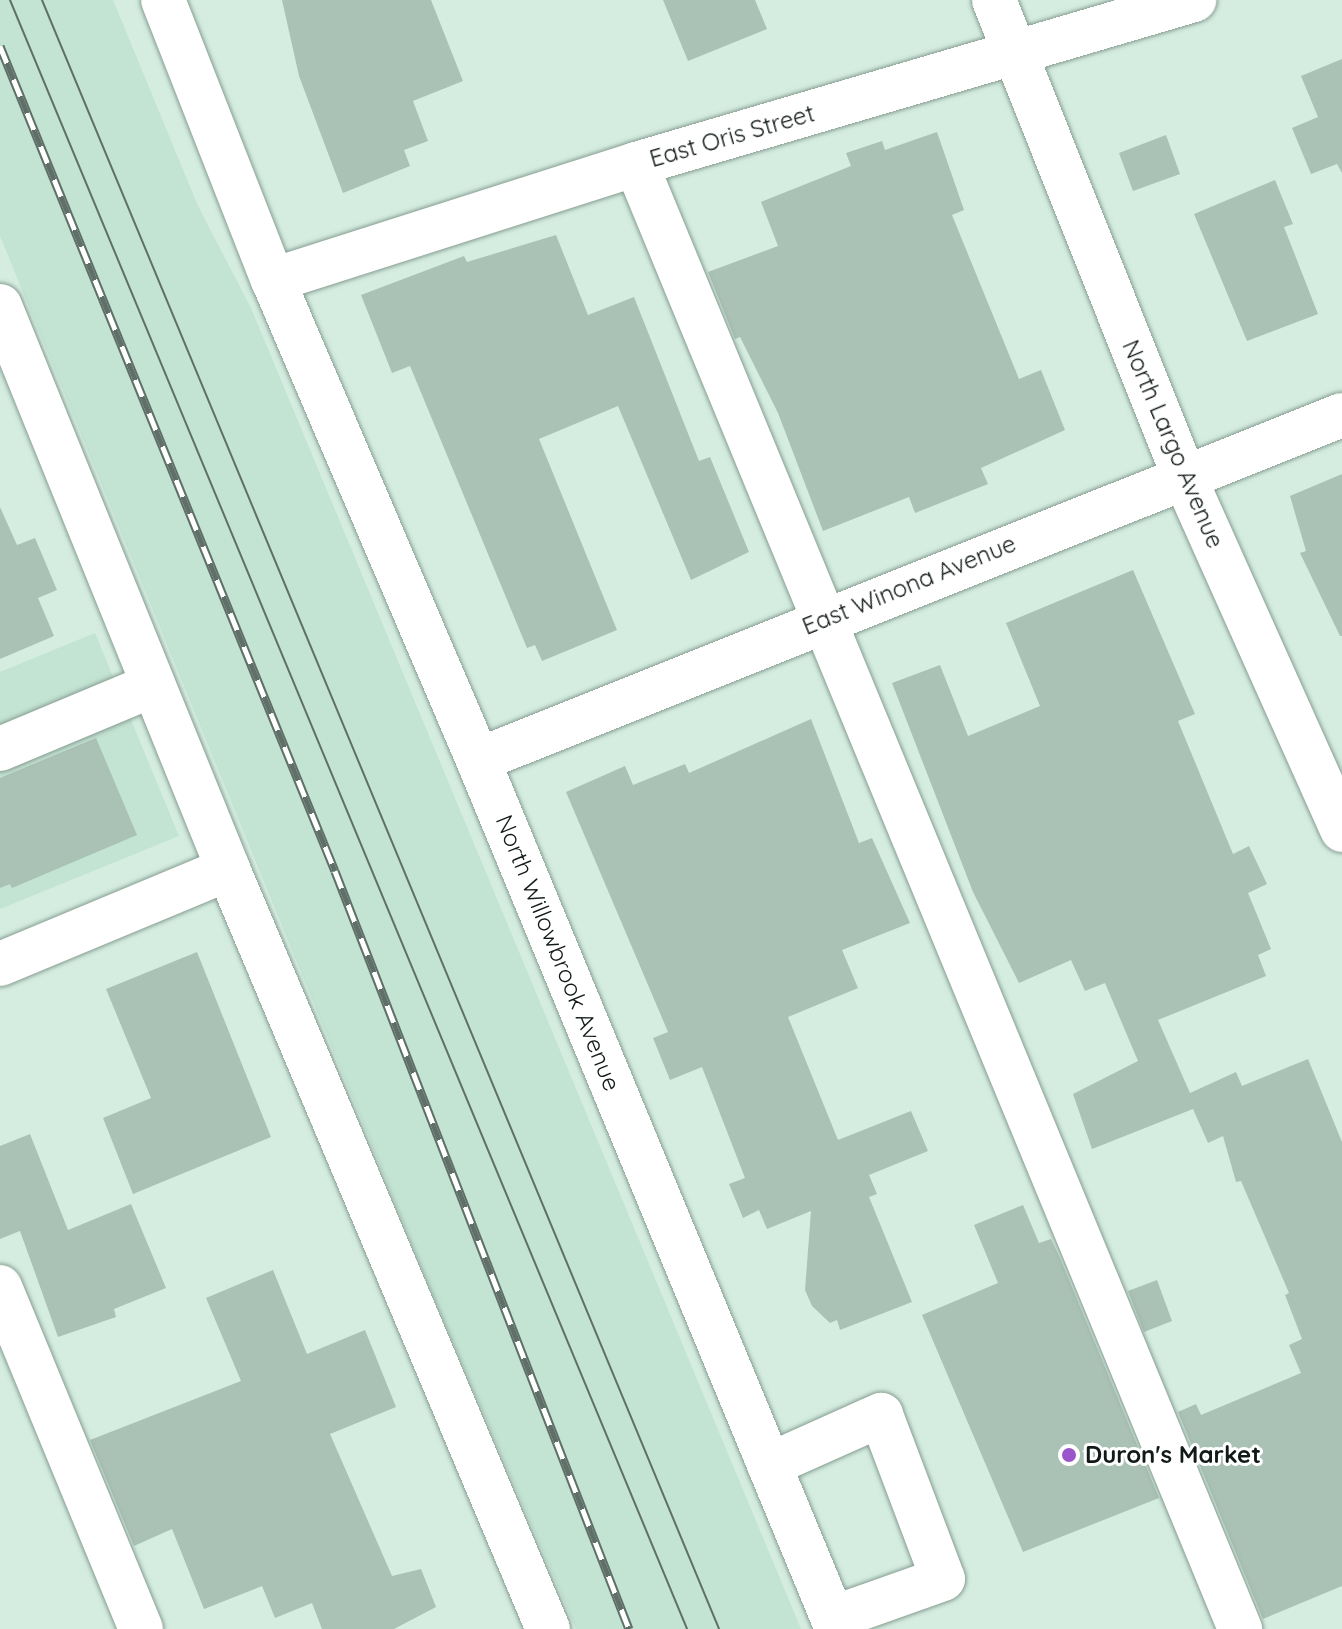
<!DOCTYPE html>
<style>
body{margin:0}
#map{position:relative;width:1342px;height:1629px;overflow:hidden;background:#d5ede1;font-family:Quicksand,sans-serif}
div>[style]{position:absolute}
.built>*{inset:0;background:#c3e3d3}
.building>*{inset:0;background:#aac1b5}
.roads{filter:drop-shadow(0 0 2px #879d92) drop-shadow(0 0 2px #879d92)}
.minor>*{height:44px;margin:-22px;padding:0 22px;transform-origin:22px;border-radius:22px;background:#fff}
.tram>*{height:2px;margin:-1px;padding:0 1px;transform-origin:1px;border-radius:1px;background:#606f68}
.rail>*{height:9px;margin-top:-4.5px;transform-origin:0;background:repeating-linear-gradient(90deg,#fff 0 18px,#606f68 0 36px);box-sizing:border-box;border-block:2px solid #606f68}
.dots>*{width:22px;height:22px;translate:-50% -50%;box-sizing:border-box;border:4px solid #fff;border-radius:50%}
span{translate:-50% -50%;white-space:nowrap;text-align:center;line-height:1.15;-webkit-text-stroke:6px #fff;paint-order:stroke}
.street-label{font-size:24px;color:#111a16}
.poi-label{font-size:24px;color:#111a16;font-weight:700}
.left{translate:0 -50%;text-align:left}
</style>
<div id="map">
<div class="built">
<div style="clip-path:polygon(0 0,113px 0,198px 206px,251px 308px,801px 1629px,576px 1629px,431px 1290px,0 236px)"></div>
<div style="clip-path:polygon(95px 633px,179px 836px,0 909px,0 672px)"></div>
</div>
<div class="building">
<div style="clip-path:polygon(282px 0,431px 0,463px 81px,413px 101px,428px 141px,404px 150px,410px 166px,343px 193px,299px 76px)"></div>
<div style="clip-path:polygon(663px 0,755px 0,767px 29px,688px 61px)"></div>
<div style="clip-path:polygon(1342px 59px,1342px 173px,1337px 164px,1311px 174px,1292px 128px,1318px 117px,1301px 76px)"></div>
<div style="clip-path:polygon(937px 132px,964px 210px,952px 215px,1019px 379px,1041px 370px,1065px 430px,981px 468px,988px 484px,915px 513px,909px 497px,823px 531px,778px 413px,740px 337px,735px 339px,708px 272px,778px 246px,761px 202px,851px 166px,846px 153px,882px 141px,885px 150px)"></div>
<div style="clip-path:polygon(1166px 135px,1180px 174px,1133px 191px,1119px 153px)"></div>
<div style="clip-path:polygon(1275px 180px,1293px 224px,1284px 227px,1318px 314px,1247px 341px,1194px 214px)"></div>
<div style="clip-path:polygon(556px 235px,588px 315px,634px 297px,699px 461px,710px 457px,749px 552px,691px 580px,618px 406px,539px 439px,617px 630px,542px 661px,535px 645px,527px 648px,410px 366px,392px 373px,361px 295px,464px 256px,467px 262px)"></div>
<div style="clip-path:polygon(1342px 474px,1342px 636px,1340px 636px,1300px 553px,1306px 551px,1290px 496px)"></div>
<div style="clip-path:polygon(0 507px,17px 545px,35px 538px,57px 590px,38px 598px,54px 636px,0 659px)"></div>
<div style="clip-path:polygon(1133px 570px,1195px 714px,1178px 721px,1233px 854px,1249px 846px,1267px 884px,1248px 893px,1271px 949px,1258px 955px,1266px 976px,1158px 1020px,1190px 1093px,1236px 1072px,1242px 1086px,1308px 1059px,1342px 1142px,1342px 1586px,1263px 1619px,1178px 1412px,1196px 1404px,1201px 1415px,1301px 1373px,1289px 1345px,1302px 1339px,1285px 1295px,1289px 1293px,1241px 1181px,1236px 1182px,1223px 1136px,1208px 1143px,1193px 1109px,1092px 1149px,1073px 1094px,1138px 1061px,1105px 983px,1085px 991px,1071px 960px,1019px 983px,973px 892px,892px 683px,940px 665px,968px 736px,1040px 706px,1006px 623px)"></div>
<div style="clip-path:polygon(811px 719px,859px 843px,872px 838px,910px 923px,842px 950px,858px 988px,788px 1017px,838px 1140px,911px 1111px,928px 1151px,869px 1175px,877px 1194px,869px 1197px,912px 1302px,840px 1330px,837px 1320px,830px 1323px,812px 1306px,805px 1290px,811px 1211px,767px 1229px,759px 1210px,743px 1218px,729px 1184px,745px 1178px,702px 1067px,670px 1080px,653px 1038px,668px 1032px,566px 792px,625px 766px,633px 785px,685px 764px,689px 773px)"></div>
<div style="clip-path:polygon(96px 738px,137px 835px,12px 888px,10px 884px,0 888px,0 778px)"></div>
<div style="clip-path:polygon(197px 952px,271px 1137px,133px 1194px,103px 1118px,151px 1098px,106px 989px)"></div>
<div style="clip-path:polygon(30px 1134px,68px 1230px,131px 1204px,166px 1288px,114px 1309px,116px 1317px,58px 1337px,20px 1231px,0 1239px,0 1146px)"></div>
<div style="clip-path:polygon(1023px 1205px,1039px 1243px,1051px 1239px,1060px 1258px,1159px 1498px,1023px 1552px,922px 1315px,998px 1283px,974px 1225px)"></div>
<div style="clip-path:polygon(273px 1270px,307px 1354px,365px 1330px,396px 1407px,330px 1434px,392px 1576px,421px 1569px,436px 1607px,394px 1629px,322px 1629px,312px 1603px,275px 1618px,262px 1586px,204px 1609px,172px 1529px,134px 1546px,90px 1440px,241px 1381px,206px 1298px)"></div>
<div style="clip-path:polygon(1157px 1280px,1172px 1321px,1144px 1332px,1128px 1291px)"></div>
</div>
<div class="roads">
<div class="minor">
<div style="left:163px;top:0;width:301px;rotate:68.6deg"></div>
<div style="left:273px;top:280px;width:522px;rotate:66.87deg"></div>
<div style="left:478px;top:760px;width:940px;rotate:67.55deg"></div>
<div style="left:994px;top:0;width:510px;rotate:68.26deg"></div>
<div style="left:1183px;top:474px;width:390px;rotate:65.9deg"></div>
<div style="left:636px;top:164px;width:1585px;rotate:67.59deg"></div>
<div style="left:273px;top:280px;width:381px;rotate:-17.7deg"></div>
<div style="left:636px;top:164px;width:582px;rotate:-16.38deg"></div>
<div style="left:0;top:306px;width:607px;rotate:67.95deg"></div>
<div style="left:228px;top:869px;width:825px;rotate:67.17deg"></div>
<div style="left:0;top:749px;width:166px;rotate:-22.7deg"></div>
<div style="left:478px;top:760px;width:930px;rotate:-21.77deg"></div>
<div style="left:0;top:964px;width:247px;rotate:-22.6deg"></div>
<div style="left:0;top:1287px;width:370px;rotate:67.6deg"></div>
<div style="left:769px;top:1465px;width:123px;rotate:-24.1deg"></div>
<div style="left:881px;top:1415px;width:175px;rotate:69.3deg"></div>
<div style="left:943px;top:1579px;width:117px;rotate:160.5deg"></div>
</div>
</div>
<div class="tram">
<div style="left:10px;top:0;width:1764px;rotate:67.43deg"></div>
<div style="left:42px;top:0;width:1764px;rotate:67.43deg"></div>
</div>
<div class="rail">
<div style="left:0;top:46px;width:890px;rotate:67.9deg"></div>
<div style="left:335px;top:871px;width:813px;rotate:68.8deg"></div>
</div>
<div class="dots">
<div style="left:1069px;top:1455px;background:#9b55ca"></div>
</div>
<div class="street-label">
<span style="left:732px;top:136px;rotate:-16deg">East Oris Street</span>
<span style="left:1173px;top:444px;rotate:67deg">North Largo Avenue</span>
<span style="left:909px;top:585px;rotate:-22deg">East Winona Avenue</span>
<span style="left:558px;top:953px;rotate:68deg">North Willowbrook Avenue</span>
</div>
<div class="poi-label">
<span class="left" style="left:1085px;top:1455px">Duron's Market</span>
</div>
</div>
